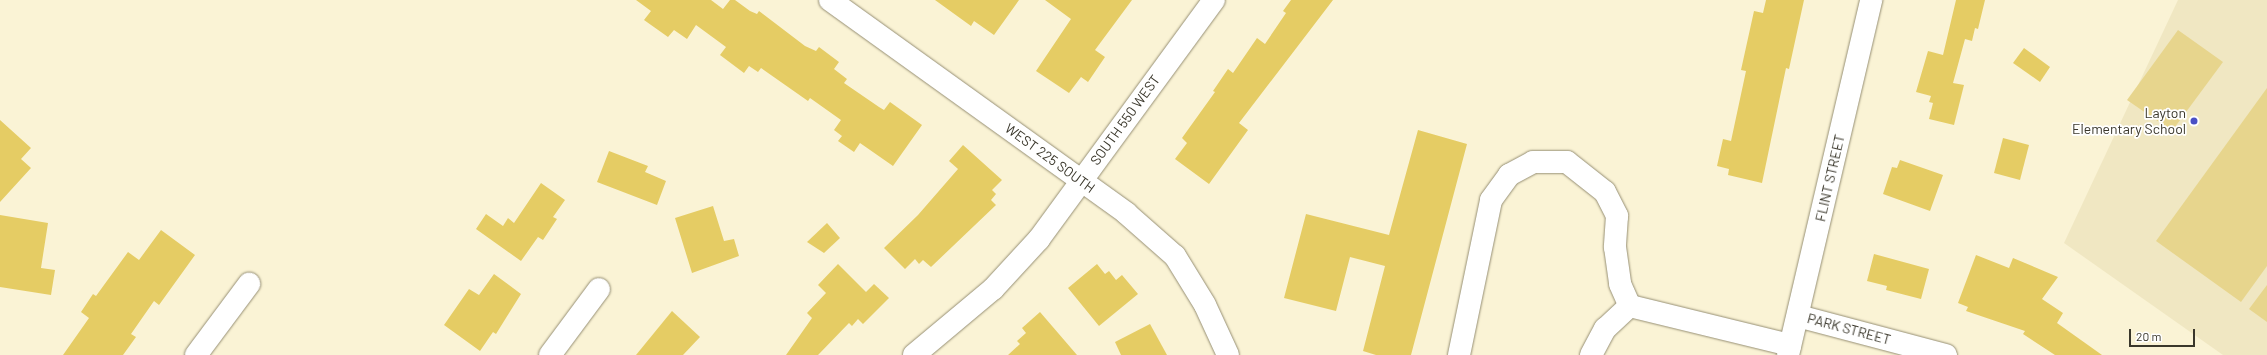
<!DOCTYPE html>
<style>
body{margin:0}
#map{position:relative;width:2267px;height:355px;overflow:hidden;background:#faf3d5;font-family:Barlow,sans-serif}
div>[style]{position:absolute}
.built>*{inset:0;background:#f0e7c2}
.green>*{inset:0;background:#e7d58d}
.building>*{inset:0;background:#e5cc64}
.roads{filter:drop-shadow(0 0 1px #968f74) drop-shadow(0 0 1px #968f74)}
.minor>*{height:22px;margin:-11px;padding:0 11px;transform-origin:11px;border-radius:11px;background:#fff}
.dots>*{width:11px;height:11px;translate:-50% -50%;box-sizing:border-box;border:2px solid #fff;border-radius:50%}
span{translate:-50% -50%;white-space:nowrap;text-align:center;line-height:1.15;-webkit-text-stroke:3.5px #fff;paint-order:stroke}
.poi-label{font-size:14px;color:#3a372b}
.right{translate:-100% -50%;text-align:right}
.street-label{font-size:14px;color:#3a372b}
.scale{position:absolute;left:2129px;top:329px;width:66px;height:18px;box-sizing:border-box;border:2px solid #3a372b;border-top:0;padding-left:5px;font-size:12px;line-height:14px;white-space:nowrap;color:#3a372b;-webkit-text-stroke:3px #fff;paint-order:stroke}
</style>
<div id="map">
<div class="built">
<div style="clip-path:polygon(2178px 0,2267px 0,2267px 355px,2223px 355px,2064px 243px)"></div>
</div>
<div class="green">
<div style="clip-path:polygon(2178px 30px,2223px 62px,2172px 131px,2127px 100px)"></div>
<div style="clip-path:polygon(2267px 88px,2267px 266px,2241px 302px,2156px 241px)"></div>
<div style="clip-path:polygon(2267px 285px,2267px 322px,2249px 309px)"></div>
</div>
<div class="building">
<div style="clip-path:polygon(636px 0,711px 0,723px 9px,730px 0,735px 0,750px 11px,757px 14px,759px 11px,805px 46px,816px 51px,819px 47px,839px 62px,834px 69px,847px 79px,844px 83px,879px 107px,884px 110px,890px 102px,922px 125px,893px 166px,860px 143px,854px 152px,838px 141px,842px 136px,834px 130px,841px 120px,810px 98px,808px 101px,761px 68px,758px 72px,749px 66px,744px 73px,720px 55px,726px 47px,696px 25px,687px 39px,674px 30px,668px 37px,644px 20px,651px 11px)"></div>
<div style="clip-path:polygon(935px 0,1019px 0,994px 35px,974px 21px,971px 26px)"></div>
<div style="clip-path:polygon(1045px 0,1132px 0,1095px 50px,1105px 57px,1088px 82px,1081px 77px,1069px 93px,1036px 71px,1071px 19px)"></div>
<div style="clip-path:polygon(1291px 0,1333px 0,1239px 123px,1248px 130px,1209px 184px,1175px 159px,1187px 143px,1182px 138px,1215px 92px,1213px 91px,1228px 69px,1233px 73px,1257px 38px,1265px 44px,1286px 13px,1283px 11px)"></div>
<div style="clip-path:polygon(1766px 0,1804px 0,1789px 69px,1786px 68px,1762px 183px,1728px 175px,1729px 169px,1717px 166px,1723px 139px,1731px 141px,1746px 71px,1741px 70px,1754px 11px,1763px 13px)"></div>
<div style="clip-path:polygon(1956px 0,1985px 0,1978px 29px,1975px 28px,1972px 41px,1965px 39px,1953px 83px,1964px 85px,1954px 125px,1929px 119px,1933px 103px,1929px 102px,1931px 96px,1916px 92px,1928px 51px,1943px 55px)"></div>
<div style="clip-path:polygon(2024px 48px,2050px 67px,2040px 82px,2013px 63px)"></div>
<div style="clip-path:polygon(0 120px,31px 148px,21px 159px,31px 168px,0 202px)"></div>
<div style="clip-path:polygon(1418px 130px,1467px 144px,1411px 355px,1376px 355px,1363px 351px,1385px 266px,1350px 257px,1336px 311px,1284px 298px,1306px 214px,1389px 235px)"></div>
<div style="clip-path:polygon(2003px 138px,2029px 145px,2020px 180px,1994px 173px)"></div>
<div style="clip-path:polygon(963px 145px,1002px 180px,992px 190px,996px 194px,991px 200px,996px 205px,931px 267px,923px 260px,919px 264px,915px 259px,905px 269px,884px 248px,918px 215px,958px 169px,949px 161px)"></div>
<div style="clip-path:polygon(609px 151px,648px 166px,645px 172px,666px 181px,657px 205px,597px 182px)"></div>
<div style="clip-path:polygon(1900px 160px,1943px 175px,1930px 211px,1883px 194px,1892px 167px,1897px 168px)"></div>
<div style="clip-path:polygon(541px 183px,565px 200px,553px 217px,557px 219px,543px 240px,538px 237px,521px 261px,476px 229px,486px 214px,503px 226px,508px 218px,514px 223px)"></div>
<div style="clip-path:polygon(713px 206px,724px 241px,734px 239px,739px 256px,692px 273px,675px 218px)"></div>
<div style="clip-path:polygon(0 215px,48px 223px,41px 268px,55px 270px,51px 295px,0 287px)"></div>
<div style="clip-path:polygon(827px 223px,840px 238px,824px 253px,807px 242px)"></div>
<div style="clip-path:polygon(161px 230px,195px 255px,159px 305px,154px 301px,131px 334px,136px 337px,123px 355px,63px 355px,89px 318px,81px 312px,93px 294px,96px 296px,128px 252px,139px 260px)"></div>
<div style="clip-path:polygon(1874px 254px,1929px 269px,1921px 299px,1886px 290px,1887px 286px,1867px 281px)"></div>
<div style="clip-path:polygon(1976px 255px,2009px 268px,2013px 258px,2058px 277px,2042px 299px,2063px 313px,2057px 323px,2102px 355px,2055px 355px,2023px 334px,2025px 331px,1966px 311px,1968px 307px,1958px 303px)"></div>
<div style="clip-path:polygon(838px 264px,866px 292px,874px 284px,889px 298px,863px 324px,858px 319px,852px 326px,849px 323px,818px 355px,786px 355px,812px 318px,807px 313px,826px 293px,818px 285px)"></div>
<div style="clip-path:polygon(1097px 264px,1105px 274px,1109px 271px,1116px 280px,1122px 275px,1138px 294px,1099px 326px,1068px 288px)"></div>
<div style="clip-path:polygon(494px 274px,521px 294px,496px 334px,493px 332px,480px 351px,444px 325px,469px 289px,479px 295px)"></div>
<div style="clip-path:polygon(672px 311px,700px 337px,683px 355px,636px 355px)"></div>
<div style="clip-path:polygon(1040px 312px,1077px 355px,1008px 355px,1020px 344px,1017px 341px,1026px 333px,1022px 328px)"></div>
<div style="clip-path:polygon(1150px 324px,1167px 355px,1121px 355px,1115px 342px)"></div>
</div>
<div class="roads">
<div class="minor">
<div style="left:830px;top:0;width:365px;rotate:35.7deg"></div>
<div style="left:1126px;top:213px;width:65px;rotate:41.3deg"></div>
<div style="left:1175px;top:256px;width:57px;rotate:58.5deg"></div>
<div style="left:1205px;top:305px;width:55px;rotate:65.3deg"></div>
<div style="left:1630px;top:306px;width:165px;rotate:13.7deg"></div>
<div style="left:1798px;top:316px;width:153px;rotate:14.8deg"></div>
<div style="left:196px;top:355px;width:89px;rotate:-53.3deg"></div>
<div style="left:550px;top:355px;width:82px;rotate:-53.4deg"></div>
<div style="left:914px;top:355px;width:103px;rotate:-39.9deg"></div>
<div style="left:993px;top:289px;width:68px;rotate:-47.4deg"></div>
<div style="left:1039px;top:239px;width:296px;rotate:-53.8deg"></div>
<div style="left:1459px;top:355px;width:158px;rotate:-78.3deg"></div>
<div style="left:1491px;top:200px;width:31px;rotate:-54deg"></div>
<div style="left:1509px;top:175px;width:27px;rotate:-28deg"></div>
<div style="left:1533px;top:162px;width:34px"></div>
<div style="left:1567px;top:162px;width:48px;rotate:38.3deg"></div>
<div style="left:1605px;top:192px;width:27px;rotate:63deg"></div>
<div style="left:1617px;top:216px;width:31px;rotate:94deg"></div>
<div style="left:1615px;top:247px;width:37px;rotate:82deg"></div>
<div style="left:1620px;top:284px;width:24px;rotate:66deg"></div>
<div style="left:1591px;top:355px;width:30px;rotate:-62deg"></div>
<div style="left:1605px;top:329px;width:34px;rotate:-43deg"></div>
<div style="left:1788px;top:355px;width:365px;rotate:-76.8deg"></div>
</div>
</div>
<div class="dots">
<div style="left:2194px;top:121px;background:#4a50c5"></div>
</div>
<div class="poi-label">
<span class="right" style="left:2186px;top:121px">Layton<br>Elementary School</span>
</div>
<div class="street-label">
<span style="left:1125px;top:120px;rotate:-54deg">SOUTH 550 WEST</span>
<span style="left:1050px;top:158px;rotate:36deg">WEST 225 SOUTH</span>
<span style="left:1830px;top:178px;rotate:-77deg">FLINT STREET</span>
<span style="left:1849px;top:329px;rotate:15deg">PARK STREET</span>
</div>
<div class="scale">20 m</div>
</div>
